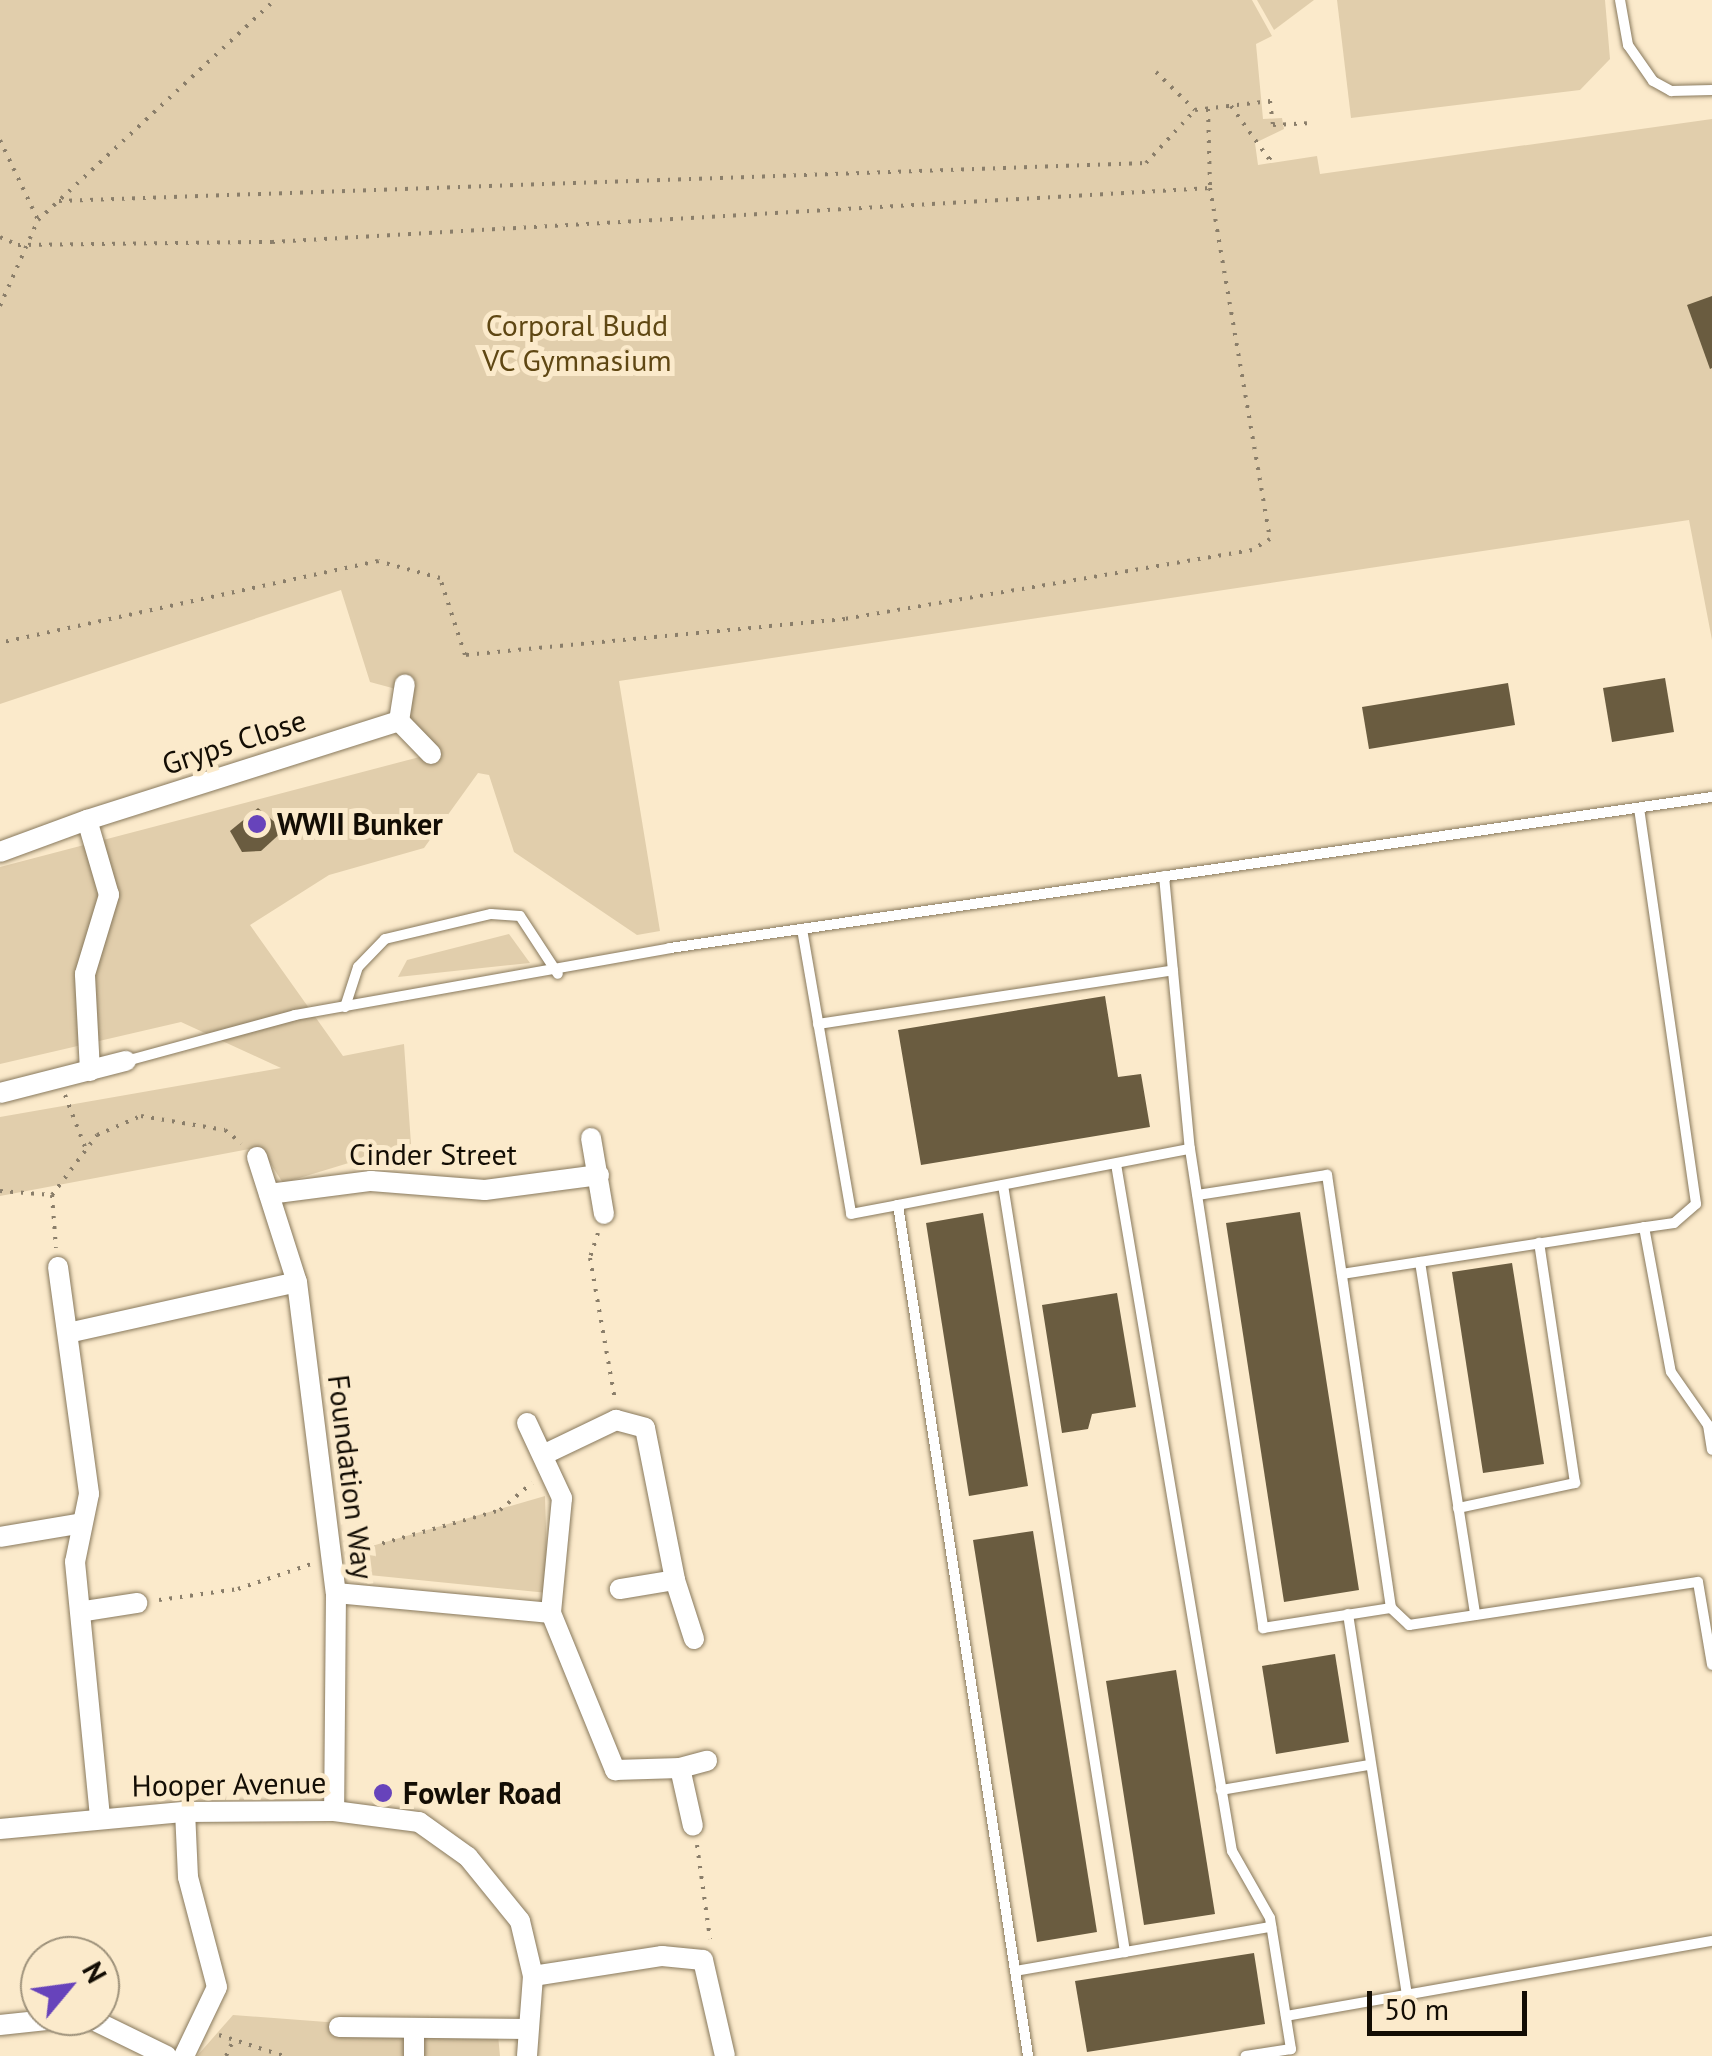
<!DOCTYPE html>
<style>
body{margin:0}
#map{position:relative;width:1712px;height:2056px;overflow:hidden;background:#fbeacb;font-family:"PT Sans",sans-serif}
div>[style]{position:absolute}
.green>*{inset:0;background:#e1ceac}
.building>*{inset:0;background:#6a5c40}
.path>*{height:4px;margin-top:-2px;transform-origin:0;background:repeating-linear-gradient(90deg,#8a7e6a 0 2.5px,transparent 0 10.5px)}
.roads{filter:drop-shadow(0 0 2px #88795d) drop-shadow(0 0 2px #88795d)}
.lane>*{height:10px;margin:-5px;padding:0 5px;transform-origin:5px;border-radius:5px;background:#fff}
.street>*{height:20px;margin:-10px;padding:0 10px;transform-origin:10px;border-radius:10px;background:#fff}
.dots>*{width:28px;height:28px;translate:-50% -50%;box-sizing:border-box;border:5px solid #fbeacb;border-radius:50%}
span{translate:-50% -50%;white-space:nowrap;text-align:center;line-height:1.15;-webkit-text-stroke:10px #fbeacb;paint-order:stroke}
.park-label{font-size:30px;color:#5f4713}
.street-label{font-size:30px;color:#130d04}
.poi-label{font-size:30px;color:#130d04;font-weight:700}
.left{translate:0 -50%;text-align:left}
.north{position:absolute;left:20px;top:1936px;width:100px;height:100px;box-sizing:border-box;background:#fbeacb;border:2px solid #9e927b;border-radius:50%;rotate:61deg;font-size:28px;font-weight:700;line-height:40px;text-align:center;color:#130d04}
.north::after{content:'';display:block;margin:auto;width:35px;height:45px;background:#6743bb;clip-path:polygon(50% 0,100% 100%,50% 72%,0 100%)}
.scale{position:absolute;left:1367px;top:1991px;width:160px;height:45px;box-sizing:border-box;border:5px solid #130d04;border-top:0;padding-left:12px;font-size:30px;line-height:35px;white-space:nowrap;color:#130d04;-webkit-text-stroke:8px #fbeacb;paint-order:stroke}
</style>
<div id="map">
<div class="green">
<div style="clip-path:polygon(0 0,1252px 0,1272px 36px,1256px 44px,1263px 119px,1282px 118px,1284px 129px,1255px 143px,1258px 165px,1317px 156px,1320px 174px,1712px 119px,1712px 640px,1689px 520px,619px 681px,660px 931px,637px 935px,514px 852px,489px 775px,478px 773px,424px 848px,329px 875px,250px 925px,343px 1056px,404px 1044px,411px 1144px,283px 1183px,260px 1147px,0 1196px,0 1117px,281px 1068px,181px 1022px,0 1064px,0 867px,431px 754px,410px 737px,407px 692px,370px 682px,341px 590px,0 704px)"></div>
<div style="clip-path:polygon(1257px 0,1314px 0,1274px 30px)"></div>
<div style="clip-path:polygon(1337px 0,1605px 0,1610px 59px,1580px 90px,1351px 118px)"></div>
<div style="clip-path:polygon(509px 934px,530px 963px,398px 977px,407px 960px)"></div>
<div style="clip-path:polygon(545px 1496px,548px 1593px,369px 1575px,358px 1550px)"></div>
<div style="clip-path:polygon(233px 2015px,498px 2035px,500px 2056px,197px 2056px)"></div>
</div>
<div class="building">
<div style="clip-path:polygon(1712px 296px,1712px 368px,1710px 369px,1687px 305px)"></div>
<div style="clip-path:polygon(1665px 678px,1674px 732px,1612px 742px,1603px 688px)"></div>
<div style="clip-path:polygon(1508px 683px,1515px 725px,1369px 749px,1362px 707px)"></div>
<div style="clip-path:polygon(258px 808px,284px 830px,261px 851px,242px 852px,230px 831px)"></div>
<div style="clip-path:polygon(1105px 996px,1118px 1077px,1141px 1074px,1150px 1127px,921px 1165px,898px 1030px)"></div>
<div style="clip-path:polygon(1300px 1212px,1359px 1590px,1284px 1602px,1226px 1223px)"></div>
<div style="clip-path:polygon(983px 1213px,1028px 1486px,969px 1496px,926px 1223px)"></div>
<div style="clip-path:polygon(1512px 1263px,1544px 1464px,1483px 1473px,1452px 1272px)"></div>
<div style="clip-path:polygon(1117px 1293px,1136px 1407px,1092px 1414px,1088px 1429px,1062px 1433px,1042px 1305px)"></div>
<div style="clip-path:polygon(1033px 1531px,1097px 1932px,1037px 1942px,973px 1540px)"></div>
<div style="clip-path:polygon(1335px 1654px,1349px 1742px,1276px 1754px,1262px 1666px)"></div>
<div style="clip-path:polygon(1176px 1670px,1215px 1914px,1144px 1925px,1106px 1681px)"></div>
<div style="clip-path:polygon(1254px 1953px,1265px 2024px,1087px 2052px,1075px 1981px)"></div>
</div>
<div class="path">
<div style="left:1156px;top:72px;width:54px;rotate:44.3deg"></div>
<div style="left:1195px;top:110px;width:76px;rotate:-6.8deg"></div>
<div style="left:1270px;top:101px;width:24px;rotate:83deg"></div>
<div style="left:1273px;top:125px;width:34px;rotate:-3deg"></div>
<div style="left:1231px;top:106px;width:65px;rotate:54.4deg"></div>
<div style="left:1269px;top:159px;width:8px;rotate:-45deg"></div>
<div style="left:1208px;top:109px;width:79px;rotate:88.5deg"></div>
<div style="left:0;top:140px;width:89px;rotate:64.6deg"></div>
<div style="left:59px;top:201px;width:1088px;rotate:-2deg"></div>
<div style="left:1146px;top:163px;width:72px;rotate:-47.2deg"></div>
<div style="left:0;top:237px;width:20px;rotate:24deg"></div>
<div style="left:18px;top:245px;width:254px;rotate:-0.7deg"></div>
<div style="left:272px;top:242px;width:940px;rotate:-3.29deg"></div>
<div style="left:1210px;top:188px;width:356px;rotate:80.3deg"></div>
<div style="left:1270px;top:539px;width:21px;rotate:149deg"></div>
<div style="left:1252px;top:550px;width:413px;rotate:170.4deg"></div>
<div style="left:845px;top:619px;width:382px;rotate:174.6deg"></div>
<div style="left:465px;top:655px;width:81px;rotate:-108deg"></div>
<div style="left:440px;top:578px;width:64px;rotate:-164.7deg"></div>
<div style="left:378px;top:561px;width:387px;rotate:167.8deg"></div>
<div style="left:0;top:306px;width:94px;rotate:-66.2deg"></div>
<div style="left:38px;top:220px;width:323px;rotate:-42.9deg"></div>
<div style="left:65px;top:1095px;width:56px;rotate:69deg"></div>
<div style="left:0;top:1191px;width:52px;rotate:4.4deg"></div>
<div style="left:52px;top:1195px;width:53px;rotate:85.7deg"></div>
<div style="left:52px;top:1195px;width:75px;rotate:-53.1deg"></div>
<div style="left:97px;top:1135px;width:48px;rotate:-23.4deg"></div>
<div style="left:141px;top:1116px;width:85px;rotate:9.5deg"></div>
<div style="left:225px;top:1130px;width:21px;rotate:39deg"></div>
<div style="left:598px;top:1233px;width:26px;rotate:108deg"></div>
<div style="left:590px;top:1258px;width:144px;rotate:80deg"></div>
<div style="left:352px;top:1552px;width:154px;rotate:-15.8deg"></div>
<div style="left:500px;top:1510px;width:42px;rotate:-40.2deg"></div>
<div style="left:159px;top:1600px;width:80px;rotate:-7.9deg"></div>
<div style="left:238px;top:1589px;width:80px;rotate:-18.9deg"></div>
<div style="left:697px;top:1845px;width:95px;rotate:82.1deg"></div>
<div style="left:219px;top:2035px;width:68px;rotate:17.9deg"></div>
<div style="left:226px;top:2056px;width:17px;rotate:-65deg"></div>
</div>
<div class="roads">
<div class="lane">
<div style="left:1620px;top:0;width:46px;rotate:79.9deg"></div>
<div style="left:1628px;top:45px;width:44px;rotate:55.2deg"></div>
<div style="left:1653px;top:81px;width:21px;rotate:29deg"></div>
<div style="left:1671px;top:91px;width:41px;rotate:-1.4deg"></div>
<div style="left:1639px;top:808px;width:400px;rotate:81.8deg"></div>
<div style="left:1696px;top:1204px;width:29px;rotate:139deg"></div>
<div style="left:1674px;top:1223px;width:30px;rotate:172deg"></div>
<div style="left:1164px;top:876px;width:274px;rotate:84.6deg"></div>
<div style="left:1190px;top:1149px;width:485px;rotate:81.3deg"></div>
<div style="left:1263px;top:1628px;width:130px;rotate:-8.9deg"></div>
<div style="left:1391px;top:1608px;width:438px;rotate:-98.4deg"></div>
<div style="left:1327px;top:1175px;width:131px;rotate:171.2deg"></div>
<div style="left:802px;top:929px;width:289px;rotate:80.2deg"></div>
<div style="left:851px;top:1214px;width:48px;rotate:-10.8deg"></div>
<div style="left:898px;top:1205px;width:861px;rotate:81.31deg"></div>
<div style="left:345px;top:1007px;width:42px;rotate:-72deg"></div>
<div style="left:358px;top:967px;width:39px;rotate:-46deg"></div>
<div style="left:385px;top:939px;width:109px;rotate:-13.3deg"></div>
<div style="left:491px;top:914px;width:29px;rotate:4deg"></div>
<div style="left:520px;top:916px;width:69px;rotate:56.8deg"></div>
<div style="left:818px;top:1024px;width:359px;rotate:-8.6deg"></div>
<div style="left:126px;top:1061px;width:175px;rotate:-15.2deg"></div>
<div style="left:295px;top:1015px;width:381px;rotate:-10.1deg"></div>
<div style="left:670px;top:948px;width:1053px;rotate:-8.25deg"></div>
<div style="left:1116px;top:1164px;width:697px;rotate:80.42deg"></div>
<div style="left:1232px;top:1851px;width:77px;rotate:60.4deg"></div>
<div style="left:1270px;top:1918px;width:133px;rotate:80.9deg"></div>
<div style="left:1291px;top:2049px;width:46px;rotate:171.2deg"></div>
<div style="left:1003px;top:1185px;width:777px;rotate:80.96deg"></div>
<div style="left:898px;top:1205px;width:297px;rotate:-10.9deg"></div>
<div style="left:1420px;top:1262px;width:357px;rotate:81.1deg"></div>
<div style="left:1342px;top:1274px;width:306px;rotate:-8.8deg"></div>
<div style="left:1644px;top:1227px;width:147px;rotate:79.5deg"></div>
<div style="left:1671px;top:1372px;width:65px;rotate:55.1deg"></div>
<div style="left:1708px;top:1425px;width:25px;rotate:81deg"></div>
<div style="left:1458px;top:1508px;width:120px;rotate:-12.1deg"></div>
<div style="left:1575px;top:1483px;width:243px;rotate:-98.5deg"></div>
<div style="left:1391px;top:1608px;width:25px;rotate:43deg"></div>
<div style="left:1409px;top:1625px;width:292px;rotate:-8.5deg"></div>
<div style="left:1698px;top:1582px;width:84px;rotate:80.4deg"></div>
<div style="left:1348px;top:1614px;width:386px;rotate:81.2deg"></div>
<div style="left:1221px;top:1790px;width:150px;rotate:-9.6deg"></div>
<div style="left:1015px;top:1971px;width:260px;rotate:-9.8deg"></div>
<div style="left:1286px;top:2016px;width:433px;rotate:-10deg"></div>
</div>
<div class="street">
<div style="left:399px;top:721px;width:37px;rotate:-81deg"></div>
<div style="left:0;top:852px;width:93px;rotate:-20.2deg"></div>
<div style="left:90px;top:1071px;width:97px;rotate:-93deg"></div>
<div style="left:85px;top:974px;width:83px;rotate:-73.1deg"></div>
<div style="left:109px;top:895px;width:78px;rotate:-106.3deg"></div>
<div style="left:87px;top:820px;width:327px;rotate:-17.6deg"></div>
<div style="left:399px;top:721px;width:46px;rotate:45.9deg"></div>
<div style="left:0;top:1093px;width:130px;rotate:-14.3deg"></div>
<div style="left:591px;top:1138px;width:77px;rotate:80.3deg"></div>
<div style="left:257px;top:1157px;width:131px;rotate:72.3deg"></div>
<div style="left:297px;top:1282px;width:313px;rotate:82.9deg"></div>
<div style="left:336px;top:1593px;width:218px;rotate:90.5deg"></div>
<div style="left:269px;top:1194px;width:103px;rotate:-7.3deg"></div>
<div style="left:371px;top:1181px;width:114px;rotate:4.5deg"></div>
<div style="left:485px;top:1190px;width:115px;rotate:-7.5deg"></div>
<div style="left:58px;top:1267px;width:229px;rotate:82.2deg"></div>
<div style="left:89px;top:1494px;width:69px;rotate:101.6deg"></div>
<div style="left:75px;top:1562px;width:255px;rotate:84.4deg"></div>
<div style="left:72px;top:1332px;width:230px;rotate:-12.5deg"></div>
<div style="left:527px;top:1423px;width:83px;rotate:65deg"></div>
<div style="left:562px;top:1498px;width:116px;rotate:95.5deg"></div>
<div style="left:545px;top:1454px;width:79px;rotate:-25.6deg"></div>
<div style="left:616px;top:1420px;width:30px;rotate:15deg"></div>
<div style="left:645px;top:1428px;width:155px;rotate:78.8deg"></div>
<div style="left:675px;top:1580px;width:56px;rotate:170.7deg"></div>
<div style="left:0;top:1537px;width:78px;rotate:-9.6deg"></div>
<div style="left:675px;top:1580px;width:62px;rotate:72.1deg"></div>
<div style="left:336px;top:1593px;width:216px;rotate:5.3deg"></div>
<div style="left:551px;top:1613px;width:170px;rotate:67.8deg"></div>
<div style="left:615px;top:1770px;width:65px;rotate:-1.8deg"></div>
<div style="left:680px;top:1768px;width:59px;rotate:77.4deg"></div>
<div style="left:85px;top:1611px;width:53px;rotate:-8.7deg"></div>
<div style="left:680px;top:1768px;width:28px;rotate:-15deg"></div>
<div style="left:0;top:1829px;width:186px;rotate:-5.3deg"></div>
<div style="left:185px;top:1812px;width:149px;rotate:-0.4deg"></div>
<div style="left:334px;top:1811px;width:86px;rotate:7.4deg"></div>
<div style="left:419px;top:1822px;width:60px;rotate:35.5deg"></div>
<div style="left:468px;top:1857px;width:82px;rotate:50.9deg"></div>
<div style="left:520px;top:1921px;width:57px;rotate:76.7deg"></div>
<div style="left:533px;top:1976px;width:80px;rotate:94.3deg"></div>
<div style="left:533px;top:1976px;width:131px;rotate:-8.8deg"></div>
<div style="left:662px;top:1956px;width:41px;rotate:5.6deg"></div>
<div style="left:703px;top:1960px;width:98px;rotate:77.1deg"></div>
<div style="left:85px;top:2016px;width:91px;rotate:26deg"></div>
<div style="left:0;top:2025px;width:84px;rotate:-6.1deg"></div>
<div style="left:339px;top:2027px;width:189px;rotate:0.6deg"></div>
<div style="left:414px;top:2030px;width:26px;rotate:90deg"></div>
<div style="left:184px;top:2056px;width:76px;rotate:-64.4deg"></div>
<div style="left:217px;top:1987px;width:114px;rotate:-104.8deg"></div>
<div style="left:188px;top:1877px;width:65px;rotate:-92.6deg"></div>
</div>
</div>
<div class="dots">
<div style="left:257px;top:824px;background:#6743bb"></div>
<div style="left:383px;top:1793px;background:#6743bb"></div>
</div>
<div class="park-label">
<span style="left:577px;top:342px">Corporal Budd<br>VC Gymnasium</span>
</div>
<div class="street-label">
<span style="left:234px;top:742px;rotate:-18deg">Gryps Close</span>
<span style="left:433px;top:1154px">Cinder Street</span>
<span style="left:351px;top:1477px;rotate:83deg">Foundation Way</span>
<span style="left:229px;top:1784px;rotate:-1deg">Hooper Avenue</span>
</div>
<div class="poi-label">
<span class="left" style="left:277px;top:824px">WWII Bunker</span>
<span class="left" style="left:403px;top:1793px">Fowler Road</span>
</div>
<div class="north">N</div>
<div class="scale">50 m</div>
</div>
